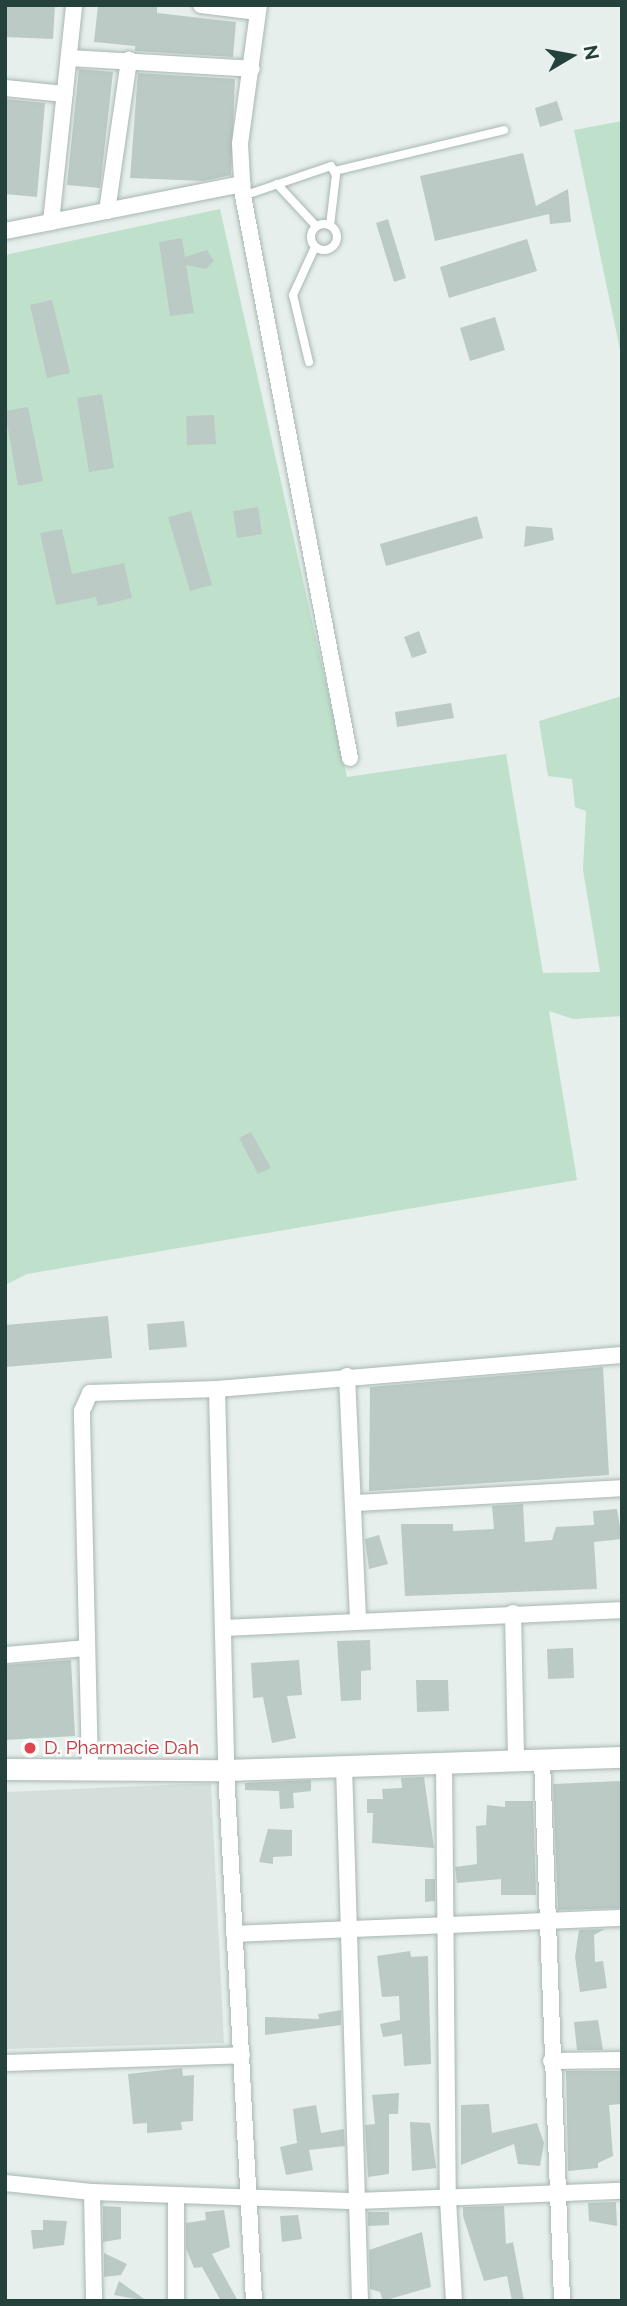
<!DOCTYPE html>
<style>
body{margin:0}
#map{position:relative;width:627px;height:2306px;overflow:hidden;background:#e6efeb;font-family:Raleway,sans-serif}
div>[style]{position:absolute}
.built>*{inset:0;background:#d4dfdb}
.green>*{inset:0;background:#bfe0cb}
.building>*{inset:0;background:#bbcac5}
.roads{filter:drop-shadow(0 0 2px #a8b7b3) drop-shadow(0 0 2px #a8b7b3)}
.lane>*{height:8px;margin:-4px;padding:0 4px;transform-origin:4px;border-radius:4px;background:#fff}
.lane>.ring{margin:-4px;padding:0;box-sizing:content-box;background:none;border:8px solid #fff;border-radius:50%}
.street>*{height:16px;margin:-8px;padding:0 8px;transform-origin:8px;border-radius:8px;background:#fff}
.secondary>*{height:21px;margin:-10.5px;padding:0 10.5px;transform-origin:10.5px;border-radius:10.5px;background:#fff}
.dots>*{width:19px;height:19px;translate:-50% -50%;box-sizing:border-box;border:4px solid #f7fbf9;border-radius:50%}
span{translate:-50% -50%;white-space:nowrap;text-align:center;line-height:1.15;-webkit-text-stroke:5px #f7fbf9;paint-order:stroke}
.health-label{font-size:19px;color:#be3a42}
.left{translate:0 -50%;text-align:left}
.frame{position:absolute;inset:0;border:7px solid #24413c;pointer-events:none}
.north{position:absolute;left:536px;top:21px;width:70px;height:70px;-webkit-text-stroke:5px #f7fbf9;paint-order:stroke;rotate:80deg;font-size:19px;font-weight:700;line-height:28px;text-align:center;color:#24413c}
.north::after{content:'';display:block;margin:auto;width:24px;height:32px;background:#24413c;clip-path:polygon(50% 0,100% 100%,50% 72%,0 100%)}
</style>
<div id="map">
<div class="built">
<div style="clip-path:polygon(211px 1783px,224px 2043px,5px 2049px,5px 1792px)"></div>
</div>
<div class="green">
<div style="clip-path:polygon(622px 121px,622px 359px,574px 130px)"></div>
<div style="clip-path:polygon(220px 209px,347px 777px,506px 754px,543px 973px,600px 972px,583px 870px,586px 811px,575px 807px,572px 779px,548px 776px,539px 721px,622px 696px,622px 1016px,573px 1019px,549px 1011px,577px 1180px,27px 1274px,5px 1285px,5px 255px)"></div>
</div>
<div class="building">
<div style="clip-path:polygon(5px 5px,55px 5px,53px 39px,5px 37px)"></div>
<div style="clip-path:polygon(98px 5px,157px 5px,157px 13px,236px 22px,233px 57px,135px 51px,135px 46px,94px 42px)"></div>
<div style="clip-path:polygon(79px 69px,113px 72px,100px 188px,67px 185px)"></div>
<div style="clip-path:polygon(138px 73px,235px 79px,231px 175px,204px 181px,130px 178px)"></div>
<div style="clip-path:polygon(5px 99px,45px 103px,37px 197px,5px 194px)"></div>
<div style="clip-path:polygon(557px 101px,563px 120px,540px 127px,535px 108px)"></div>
<div style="clip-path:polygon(523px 153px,536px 206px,568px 189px,571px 222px,550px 224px,549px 214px,435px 241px,420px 176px)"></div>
<div style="clip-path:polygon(388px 219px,406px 278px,394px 282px,376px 223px)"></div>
<div style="clip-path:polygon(182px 238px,185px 257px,207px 250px,214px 261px,206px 269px,186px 265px,194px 313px,170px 316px,159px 242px)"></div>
<div style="clip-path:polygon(527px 239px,537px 271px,449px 298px,440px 267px)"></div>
<div style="clip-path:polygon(52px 300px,70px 373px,47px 378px,30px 305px)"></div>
<div style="clip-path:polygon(495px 317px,505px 350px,470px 361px,460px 328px)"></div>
<div style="clip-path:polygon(102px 394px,114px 468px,89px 472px,77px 398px)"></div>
<div style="clip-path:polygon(28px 407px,43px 481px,18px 486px,5px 411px)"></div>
<div style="clip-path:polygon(214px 415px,216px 444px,187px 445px,186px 416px)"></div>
<div style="clip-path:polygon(258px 507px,262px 534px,237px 538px,233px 511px)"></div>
<div style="clip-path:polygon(191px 511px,212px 585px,190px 591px,168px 517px)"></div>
<div style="clip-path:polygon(477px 516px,483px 538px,386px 566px,380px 544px)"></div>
<div style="clip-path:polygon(526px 526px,552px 528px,554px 540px,524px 547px)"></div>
<div style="clip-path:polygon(62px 529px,72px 574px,124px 563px,132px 598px,98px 606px,96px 597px,56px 605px,40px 533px)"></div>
<div style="clip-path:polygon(419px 631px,427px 653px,412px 658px,404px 637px)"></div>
<div style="clip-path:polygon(451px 703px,454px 718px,397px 727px,395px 712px)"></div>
<div style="clip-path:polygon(251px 1132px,271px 1168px,258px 1174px,239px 1138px)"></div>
<div style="clip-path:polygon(108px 1316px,112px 1358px,5px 1367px,5px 1325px)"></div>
<div style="clip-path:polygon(184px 1321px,187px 1347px,149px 1350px,147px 1324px)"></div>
<div style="clip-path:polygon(603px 1367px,609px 1475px,369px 1491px,370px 1387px)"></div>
<div style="clip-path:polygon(523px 1504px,525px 1542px,552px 1540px,556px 1527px,594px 1525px,593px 1511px,617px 1509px,622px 1539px,594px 1542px,597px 1589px,405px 1596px,401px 1524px,453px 1524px,453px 1531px,494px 1529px,492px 1506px)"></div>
<div style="clip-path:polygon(379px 1535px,388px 1564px,369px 1569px,365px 1539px)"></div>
<div style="clip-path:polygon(370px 1640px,371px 1670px,361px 1671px,361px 1700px,341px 1701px,337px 1641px)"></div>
<div style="clip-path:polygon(573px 1648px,574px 1678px,548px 1679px,547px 1649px)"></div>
<div style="clip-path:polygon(71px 1660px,75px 1736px,5px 1740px,5px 1665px)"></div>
<div style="clip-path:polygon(299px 1660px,302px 1695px,287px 1696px,296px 1738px,272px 1743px,263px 1697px,253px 1698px,251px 1663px)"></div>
<div style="clip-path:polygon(416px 1680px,448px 1680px,449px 1711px,417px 1712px)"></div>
<div style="clip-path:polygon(424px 1777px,434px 1848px,372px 1843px,373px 1813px,367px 1813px,367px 1799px,383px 1799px,382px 1789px,402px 1788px,401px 1778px)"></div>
<div style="clip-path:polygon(311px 1780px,311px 1791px,293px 1793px,294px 1808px,280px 1809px,279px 1791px,245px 1790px,245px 1783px)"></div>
<div style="clip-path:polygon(620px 1781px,622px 1908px,558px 1910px,553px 1784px)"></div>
<div style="clip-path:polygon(505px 1801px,533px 1801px,536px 1895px,501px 1895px,501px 1879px,457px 1883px,455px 1867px,477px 1864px,476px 1826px,486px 1825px,487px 1805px,505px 1807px)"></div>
<div style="clip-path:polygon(268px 1829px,292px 1830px,292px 1856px,273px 1857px,273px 1864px,259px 1862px)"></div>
<div style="clip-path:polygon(425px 1879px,435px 1879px,435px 1901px,425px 1902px)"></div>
<div style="clip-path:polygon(605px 1929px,594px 1935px,595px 1962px,603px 1961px,607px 1988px,580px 1992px,575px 1957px,579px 1930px)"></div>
<div style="clip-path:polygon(410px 1951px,411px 1957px,428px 1956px,431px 2064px,404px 2066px,402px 2034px,383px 2037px,380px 2024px,400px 2020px,399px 1996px,382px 1997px,377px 1956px)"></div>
<div style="clip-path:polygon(341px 2010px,341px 2025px,265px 2035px,265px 2017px,319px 2019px,318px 2014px)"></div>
<div style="clip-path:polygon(598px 2020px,603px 2050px,577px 2050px,574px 2022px)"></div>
<div style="clip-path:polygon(182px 2068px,183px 2076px,194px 2075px,193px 2121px,181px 2122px,182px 2130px,147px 2133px,147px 2123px,133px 2124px,128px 2074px)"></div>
<div style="clip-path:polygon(566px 2071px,621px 2071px,622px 2104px,609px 2105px,613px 2156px,598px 2163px,598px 2168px,568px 2171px)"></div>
<div style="clip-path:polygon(399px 2093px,398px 2114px,389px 2114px,389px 2174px,368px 2177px,365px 2125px,375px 2124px,372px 2095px)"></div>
<div style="clip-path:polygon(489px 2104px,492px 2133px,537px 2123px,544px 2143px,540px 2166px,518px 2164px,514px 2144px,461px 2165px,461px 2105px)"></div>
<div style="clip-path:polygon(316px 2105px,321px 2133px,344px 2129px,345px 2146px,309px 2150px,313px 2170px,286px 2175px,280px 2147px,297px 2143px,293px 2109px)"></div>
<div style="clip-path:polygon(410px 2122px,430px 2123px,436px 2168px,412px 2171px)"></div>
<div style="clip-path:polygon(616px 2202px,617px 2226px,589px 2221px,588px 2203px)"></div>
<div style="clip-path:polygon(103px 2206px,121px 2207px,121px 2239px,103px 2242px)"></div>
<div style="clip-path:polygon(504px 2206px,506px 2244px,513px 2242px,524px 2301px,512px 2301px,507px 2276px,484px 2281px,463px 2216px,463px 2207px)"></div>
<div style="clip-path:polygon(224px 2210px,230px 2247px,212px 2254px,238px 2301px,221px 2301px,202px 2267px,194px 2268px,186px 2248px,186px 2223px,206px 2220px,205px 2212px)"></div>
<div style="clip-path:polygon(368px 2212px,389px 2212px,389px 2225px,368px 2226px)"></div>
<div style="clip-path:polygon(298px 2215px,302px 2239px,282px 2242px,280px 2216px)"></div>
<div style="clip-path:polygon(43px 2220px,67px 2221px,64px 2245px,33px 2249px,31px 2230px,43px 2230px)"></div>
<div style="clip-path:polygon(422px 2232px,431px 2287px,383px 2301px,380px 2292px,370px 2289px,369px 2250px)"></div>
<div style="clip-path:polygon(104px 2253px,127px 2264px,121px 2275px,104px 2277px)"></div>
<div style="clip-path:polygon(119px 2281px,147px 2301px,114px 2295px)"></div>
</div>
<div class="roads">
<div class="lane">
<div style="left:335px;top:171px;width:174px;rotate:-13.6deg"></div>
<div style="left:277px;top:184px;width:57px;rotate:47.1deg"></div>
<div style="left:243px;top:196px;width:93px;rotate:-18.8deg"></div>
<div style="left:331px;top:166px;width:10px;rotate:61deg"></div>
<div style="left:336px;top:175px;width:50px;rotate:96.8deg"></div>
<div class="ring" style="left:311px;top:224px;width:18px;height:18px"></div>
<div style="left:309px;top:362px;width:69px;rotate:-103.4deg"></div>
<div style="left:293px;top:295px;width:53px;rotate:-65.4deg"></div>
</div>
<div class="street">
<div style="left:201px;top:5px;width:57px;rotate:7deg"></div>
<div style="left:259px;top:5px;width:140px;rotate:97.8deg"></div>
<div style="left:240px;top:144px;width:52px;rotate:86.7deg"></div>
<div style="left:243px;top:196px;width:572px;rotate:79.22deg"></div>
<div style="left:69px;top:58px;width:183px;rotate:3.4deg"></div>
<div style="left:5px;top:88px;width:60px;rotate:5.7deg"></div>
<div style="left:107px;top:211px;width:153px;rotate:-81.7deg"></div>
<div style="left:51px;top:222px;width:218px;rotate:-83.9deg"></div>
<div style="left:5px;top:231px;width:242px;rotate:-11.2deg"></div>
<div style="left:347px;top:1376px;width:245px;rotate:87.4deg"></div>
<div style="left:217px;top:1389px;width:381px;rotate:88.6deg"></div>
<div style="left:226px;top:1770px;width:532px;rotate:86.98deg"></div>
<div style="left:356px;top:1503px;width:266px;rotate:-3.2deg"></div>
<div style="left:513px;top:1613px;width:148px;rotate:88.8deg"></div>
<div style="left:226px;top:1628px;width:396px;rotate:-2.6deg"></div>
<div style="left:5px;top:1655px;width:81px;rotate:-4.9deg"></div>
<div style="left:542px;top:1760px;width:541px;rotate:87.88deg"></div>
<div style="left:444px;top:1763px;width:437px;rotate:89.5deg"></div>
<div style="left:448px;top:2200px;width:101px;rotate:86.6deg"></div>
<div style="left:344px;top:1766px;width:535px;rotate:88.29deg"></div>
<div style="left:90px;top:1769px;width:358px;rotate:-91.3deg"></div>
<div style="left:82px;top:1411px;width:20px;rotate:-66deg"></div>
<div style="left:90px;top:1393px;width:127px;rotate:-1.8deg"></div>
<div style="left:217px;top:1389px;width:406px;rotate:-4.8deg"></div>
<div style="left:234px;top:1934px;width:388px;rotate:-2.4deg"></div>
<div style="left:551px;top:2061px;width:71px;rotate:-0.8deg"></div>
<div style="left:5px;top:2063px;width:237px;rotate:-1.9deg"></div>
<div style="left:5px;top:2183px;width:87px;rotate:5.9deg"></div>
<div style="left:92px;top:2192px;width:264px;rotate:2deg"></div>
<div style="left:356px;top:2201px;width:266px;rotate:-2.2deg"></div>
<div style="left:92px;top:2192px;width:109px;rotate:88.9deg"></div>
<div style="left:176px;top:2195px;width:106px;rotate:90deg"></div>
</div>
<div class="secondary">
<div style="left:5px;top:1769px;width:221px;rotate:0.3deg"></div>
<div style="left:226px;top:1770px;width:396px;rotate:-1.9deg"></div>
</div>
</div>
<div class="dots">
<div style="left:30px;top:1748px;background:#e0444e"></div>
</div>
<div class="health-label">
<span class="left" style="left:44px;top:1748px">D. Pharmacie Dah</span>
</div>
<div class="frame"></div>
<div class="north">N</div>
</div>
